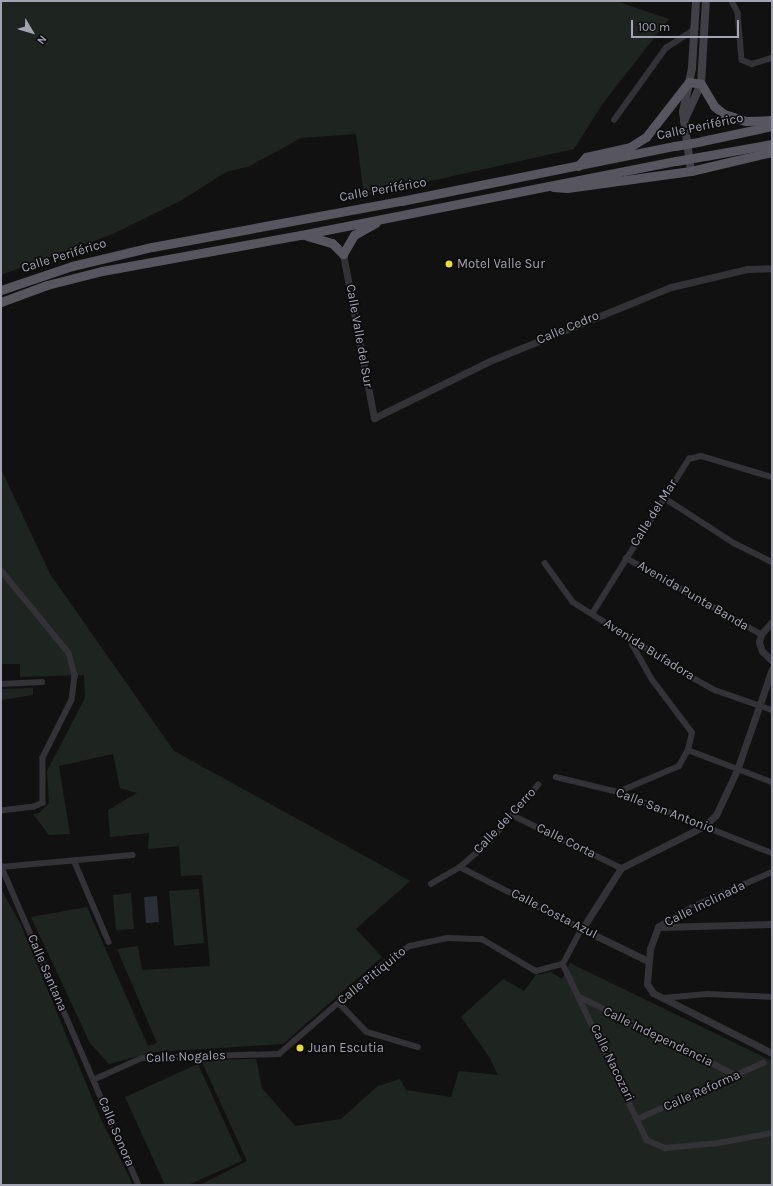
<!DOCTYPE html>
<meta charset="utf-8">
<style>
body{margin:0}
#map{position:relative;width:773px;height:1186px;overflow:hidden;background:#111112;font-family:Karla,sans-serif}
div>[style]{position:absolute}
.green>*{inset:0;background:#1e2520}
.water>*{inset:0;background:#2a2e37}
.minor>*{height:5.5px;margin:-2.75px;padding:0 2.75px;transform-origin:2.75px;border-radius:2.75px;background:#333237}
.tertiary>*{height:7px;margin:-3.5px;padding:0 3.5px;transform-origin:3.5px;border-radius:3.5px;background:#333237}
.secondary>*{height:8px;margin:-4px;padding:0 4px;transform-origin:4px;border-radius:4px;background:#414047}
.trunk>*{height:9px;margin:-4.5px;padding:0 4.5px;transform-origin:4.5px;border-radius:4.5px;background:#57565f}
.trunk-bridge>*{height:9px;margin:-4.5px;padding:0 4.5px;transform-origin:4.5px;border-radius:4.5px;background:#57565f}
.dots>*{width:11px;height:11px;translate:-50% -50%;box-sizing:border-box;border:2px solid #0c0c0d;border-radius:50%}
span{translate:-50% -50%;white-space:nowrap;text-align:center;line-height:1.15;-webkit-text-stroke:3.5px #0c0c0d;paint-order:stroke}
.street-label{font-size:13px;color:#a3a4b3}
.poi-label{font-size:13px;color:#a3a4b3}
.left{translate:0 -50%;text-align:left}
.frame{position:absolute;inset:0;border:2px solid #a3a4b3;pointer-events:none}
.north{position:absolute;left:12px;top:12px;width:40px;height:40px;-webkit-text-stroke:3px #0c0c0d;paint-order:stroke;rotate:128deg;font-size:11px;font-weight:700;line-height:16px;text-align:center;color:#a3a4b3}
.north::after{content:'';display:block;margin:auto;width:14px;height:18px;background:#a3a4b3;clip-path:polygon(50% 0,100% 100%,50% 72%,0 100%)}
.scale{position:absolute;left:631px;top:20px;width:108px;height:18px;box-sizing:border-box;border:2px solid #a3a4b3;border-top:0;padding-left:5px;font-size:12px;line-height:14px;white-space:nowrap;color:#a3a4b3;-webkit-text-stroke:3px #0c0c0d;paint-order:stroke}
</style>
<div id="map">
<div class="green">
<div style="clip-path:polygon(1px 1px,616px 1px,669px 19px,603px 103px,574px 149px,364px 196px,356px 134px,301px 138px,250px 166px,226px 172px,182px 200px,113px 234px,1px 275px)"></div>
<div style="clip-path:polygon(1px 469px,50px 574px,174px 751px,410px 881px,356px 929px,382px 957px,283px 1044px,154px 1052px,109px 1064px,90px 1043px,31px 917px,87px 907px,148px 1046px,157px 1043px,117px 949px,138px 946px,142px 970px,210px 966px,202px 875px,181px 876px,179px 846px,148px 849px,149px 833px,110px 837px,108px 810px,137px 793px,120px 788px,113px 754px,59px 766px,70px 834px,49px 835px,33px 814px,39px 813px,49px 803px,47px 771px,85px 698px,84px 675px,20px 677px,20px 664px,1px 664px)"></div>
<div style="clip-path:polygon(33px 688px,33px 695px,1px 700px,1px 689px)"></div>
<div style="clip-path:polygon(1px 889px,21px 925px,99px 1115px,133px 1185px,1px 1185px)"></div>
<div style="clip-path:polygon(199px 889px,204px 943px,174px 946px,169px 891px)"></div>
<div style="clip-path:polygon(131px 893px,134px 929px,116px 930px,113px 895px)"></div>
<div style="clip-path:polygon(570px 963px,772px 1061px,772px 1185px,200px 1185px,247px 1161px,201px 1060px,256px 1059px,262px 1088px,295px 1126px,341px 1119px,378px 1086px,400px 1079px,406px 1090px,451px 1097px,459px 1071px,498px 1075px,490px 1058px,461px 1017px,503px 979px,524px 991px,536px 975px,551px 972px,562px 979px)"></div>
<div style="clip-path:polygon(198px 1064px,242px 1161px,188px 1185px,165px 1185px,125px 1097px)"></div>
</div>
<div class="water">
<div style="clip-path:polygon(157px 896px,159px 922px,146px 923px,144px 897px)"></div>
</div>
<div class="minor">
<div style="left:732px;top:1px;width:13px;rotate:63deg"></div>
<div style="left:738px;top:13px;width:47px;rotate:85.1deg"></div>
<div style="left:742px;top:60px;width:11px;rotate:22deg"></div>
<div style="left:752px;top:64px;width:21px;rotate:-17deg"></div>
<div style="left:614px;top:120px;width:89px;rotate:-54.2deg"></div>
<div style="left:666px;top:48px;width:35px;rotate:-33deg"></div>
<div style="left:663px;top:497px;width:85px;rotate:32.9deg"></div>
<div style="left:734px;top:543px;width:42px;rotate:26.6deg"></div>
<div style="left:626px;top:558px;width:155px;rotate:29.4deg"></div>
<div style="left:545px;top:563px;width:48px;rotate:54.3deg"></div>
<div style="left:573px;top:602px;width:142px;rotate:32.3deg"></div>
<div style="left:693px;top:678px;width:25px;rotate:29deg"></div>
<div style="left:715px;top:690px;width:60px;rotate:19.3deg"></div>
<div style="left:1px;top:570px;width:107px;rotate:50.7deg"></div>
<div style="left:69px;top:653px;width:24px;rotate:75deg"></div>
<div style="left:75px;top:676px;width:24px;rotate:97deg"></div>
<div style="left:72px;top:700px;width:65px;rotate:116.6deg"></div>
<div style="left:43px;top:758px;width:45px;rotate:90deg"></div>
<div style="left:43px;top:803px;width:10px;rotate:156deg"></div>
<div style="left:34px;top:807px;width:33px;rotate:173deg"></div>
<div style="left:592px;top:614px;width:183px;rotate:-58deg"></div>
<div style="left:689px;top:459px;width:12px;rotate:-14deg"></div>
<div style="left:701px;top:456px;width:74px;rotate:16.5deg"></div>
<div style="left:1px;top:684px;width:41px;rotate:-2.8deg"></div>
<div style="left:688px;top:750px;width:90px;rotate:20.9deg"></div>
<div style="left:556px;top:777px;width:64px;rotate:13.6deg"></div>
<div style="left:618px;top:792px;width:166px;rotate:21.6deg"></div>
<div style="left:618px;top:792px;width:66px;rotate:-23.1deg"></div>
<div style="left:679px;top:766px;width:18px;rotate:-61deg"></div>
<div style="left:688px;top:750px;width:17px;rotate:-77deg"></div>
<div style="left:692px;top:733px;width:66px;rotate:-127deg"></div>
<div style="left:652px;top:680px;width:51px;rotate:-119.6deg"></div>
<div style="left:512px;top:815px;width:121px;rotate:25.9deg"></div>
<div style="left:74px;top:860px;width:89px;rotate:66.9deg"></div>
<div style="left:1px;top:865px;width:348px;rotate:66.7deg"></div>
<div style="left:1px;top:867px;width:132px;rotate:-5.2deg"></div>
<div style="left:460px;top:867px;width:137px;rotate:26.9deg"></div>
<div style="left:582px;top:929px;width:40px;rotate:118deg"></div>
<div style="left:431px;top:884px;width:34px;rotate:-30deg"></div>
<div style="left:460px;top:867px;width:40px;rotate:-41deg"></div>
<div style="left:490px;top:841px;width:74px;rotate:-49.4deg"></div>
<div style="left:658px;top:927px;width:39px;rotate:-30deg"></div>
<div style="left:692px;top:907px;width:87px;rotate:-23.6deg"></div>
<div style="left:563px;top:964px;width:195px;rotate:64.5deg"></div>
<div style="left:647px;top:1140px;width:20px;rotate:24deg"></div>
<div style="left:665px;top:1148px;width:54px;rotate:-5.3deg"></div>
<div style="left:719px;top:1143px;width:54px;rotate:-10.7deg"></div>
<div style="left:580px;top:997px;width:176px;rotate:26.7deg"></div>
<div style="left:663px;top:998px;width:44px;rotate:-5.2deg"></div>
<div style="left:707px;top:994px;width:65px;rotate:2.6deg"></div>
<div style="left:339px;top:1003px;width:40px;rotate:46deg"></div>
<div style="left:367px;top:1032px;width:53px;rotate:16.4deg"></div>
<div style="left:93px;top:1080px;width:54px;rotate:-24.2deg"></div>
<div style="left:142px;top:1058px;width:137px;rotate:-1.7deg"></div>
<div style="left:279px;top:1054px;width:135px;rotate:-40.8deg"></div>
<div style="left:381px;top:966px;width:35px;rotate:-35deg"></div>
<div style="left:410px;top:946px;width:38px;rotate:-12deg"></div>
<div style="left:447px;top:938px;width:35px;rotate:2deg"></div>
<div style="left:482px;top:939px;width:63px;rotate:30.7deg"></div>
<div style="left:536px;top:971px;width:28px;rotate:-15deg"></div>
<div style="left:640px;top:1118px;width:135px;rotate:-24.1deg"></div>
</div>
<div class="tertiary">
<div style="left:343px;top:254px;width:167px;rotate:79.3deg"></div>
<div style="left:374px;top:418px;width:131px;rotate:-26.2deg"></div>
<div style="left:492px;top:360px;width:193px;rotate:-22.2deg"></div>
<div style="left:671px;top:287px;width:78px;rotate:-13.3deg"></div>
<div style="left:747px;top:269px;width:25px;rotate:-2deg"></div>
<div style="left:772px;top:622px;width:16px;rotate:133deg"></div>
<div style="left:761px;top:634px;width:8px;rotate:104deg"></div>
<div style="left:759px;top:642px;width:9px;rotate:72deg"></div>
<div style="left:762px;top:651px;width:14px;rotate:45deg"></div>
<div style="left:772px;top:924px;width:114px;rotate:178.5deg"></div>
<div style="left:658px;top:927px;width:23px;rotate:110deg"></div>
<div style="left:650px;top:949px;width:35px;rotate:95deg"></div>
<div style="left:647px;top:984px;width:11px;rotate:56deg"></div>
<div style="left:653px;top:993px;width:11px;rotate:27deg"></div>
<div style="left:663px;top:998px;width:122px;rotate:26.8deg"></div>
<div style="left:648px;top:961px;width:73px;rotate:-154.1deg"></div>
<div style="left:582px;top:929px;width:72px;rotate:-57.4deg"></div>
<div style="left:621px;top:868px;width:93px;rotate:-26.8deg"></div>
<div style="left:704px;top:826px;width:16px;rotate:-43deg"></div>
<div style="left:716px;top:815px;width:50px;rotate:-65deg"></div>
<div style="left:737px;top:770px;width:107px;rotate:-70.9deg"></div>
</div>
<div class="secondary">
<div style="left:684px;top:121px;width:41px;rotate:-65.3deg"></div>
<div style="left:701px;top:84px;width:83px;rotate:-86.6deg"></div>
<div style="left:691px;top:171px;width:60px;rotate:-97.7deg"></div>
<div style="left:683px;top:112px;width:45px;rotate:-78.4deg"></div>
<div style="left:692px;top:68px;width:67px;rotate:-86.6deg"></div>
</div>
<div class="trunk">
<div style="left:702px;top:141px;width:72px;rotate:-12.1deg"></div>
<div style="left:705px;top:156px;width:68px;rotate:-10.2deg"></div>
<div style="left:578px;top:166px;width:12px;rotate:-48deg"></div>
<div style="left:586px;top:157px;width:45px;rotate:-12.8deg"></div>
<div style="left:630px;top:147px;width:19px;rotate:-32deg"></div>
<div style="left:646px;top:137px;width:70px;rotate:-52deg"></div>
<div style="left:689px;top:82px;width:12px;rotate:9deg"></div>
<div style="left:701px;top:84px;width:26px;rotate:59deg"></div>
<div style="left:714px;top:106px;width:13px;rotate:39deg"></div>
<div style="left:724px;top:114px;width:23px;rotate:18deg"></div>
<div style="left:746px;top:121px;width:26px;rotate:-2deg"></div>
<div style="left:553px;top:187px;width:14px;rotate:4deg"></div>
<div style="left:567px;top:188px;width:125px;rotate:-7.8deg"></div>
<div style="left:691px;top:171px;width:83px;rotate:-13.2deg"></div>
<div style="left:307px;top:236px;width:26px;rotate:16deg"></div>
<div style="left:332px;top:243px;width:16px;rotate:45deg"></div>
<div style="left:343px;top:254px;width:22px;rotate:-60deg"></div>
<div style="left:354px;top:235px;width:25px;rotate:-29deg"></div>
<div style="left:1px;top:290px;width:75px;rotate:-18.7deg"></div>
<div style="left:72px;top:266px;width:82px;rotate:-13.4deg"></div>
<div style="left:152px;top:247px;width:253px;rotate:-10.5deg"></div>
<div style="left:401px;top:201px;width:279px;rotate:-11.4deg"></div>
<div style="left:1px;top:302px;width:49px;rotate:-20.3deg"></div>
<div style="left:47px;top:285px;width:57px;rotate:-14.3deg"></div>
<div style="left:102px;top:271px;width:202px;rotate:-10.3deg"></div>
<div style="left:301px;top:235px;width:382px;rotate:-11.2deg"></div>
</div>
<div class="trunk-bridge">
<div style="left:675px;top:146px;width:27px;rotate:-10deg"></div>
<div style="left:676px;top:161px;width:29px;rotate:-10deg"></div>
</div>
<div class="dots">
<div style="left:449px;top:264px;background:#e8dd33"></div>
<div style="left:300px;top:1048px;background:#e8dd33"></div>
</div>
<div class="street-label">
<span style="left:700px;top:127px;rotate:-12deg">Calle Periférico</span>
<span style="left:383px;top:190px;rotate:-10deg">Calle Periférico</span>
<span style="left:64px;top:256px;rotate:-17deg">Calle Periférico</span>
<span style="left:568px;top:328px;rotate:-23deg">Calle Cedro</span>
<span style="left:359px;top:336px;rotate:80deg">Calle Valle del Sur</span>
<span style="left:654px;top:513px;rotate:-58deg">Calle del Mar</span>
<span style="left:693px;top:596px;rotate:30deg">Avenida Punta Banda</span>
<span style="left:649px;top:650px;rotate:32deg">Avenida Bufadora</span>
<span style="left:665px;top:811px;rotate:21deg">Calle San Antonio</span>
<span style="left:505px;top:821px;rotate:-47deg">Calle del Cerro</span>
<span style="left:566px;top:841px;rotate:26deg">Calle Corta</span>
<span style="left:705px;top:904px;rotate:-26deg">Calle Inclinada</span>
<span style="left:554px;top:914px;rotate:27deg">Calle Costa Azul</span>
<span style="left:47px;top:973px;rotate:67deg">Calle Santana</span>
<span style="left:372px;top:976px;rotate:-39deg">Calle Pitiquito</span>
<span style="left:658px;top:1037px;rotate:26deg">Calle Independencia</span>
<span style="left:186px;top:1057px;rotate:-2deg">Calle Nogales</span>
<span style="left:612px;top:1063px;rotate:64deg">Calle Nacozari</span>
<span style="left:702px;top:1091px;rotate:-24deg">Calle Reforma</span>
<span style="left:116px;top:1132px;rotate:67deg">Calle Sonora</span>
</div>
<div class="poi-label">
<span class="left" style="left:457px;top:264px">Motel Valle Sur</span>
<span class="left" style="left:308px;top:1048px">Juan Escutia</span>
</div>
<div class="frame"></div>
<div class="north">N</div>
<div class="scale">100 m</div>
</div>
